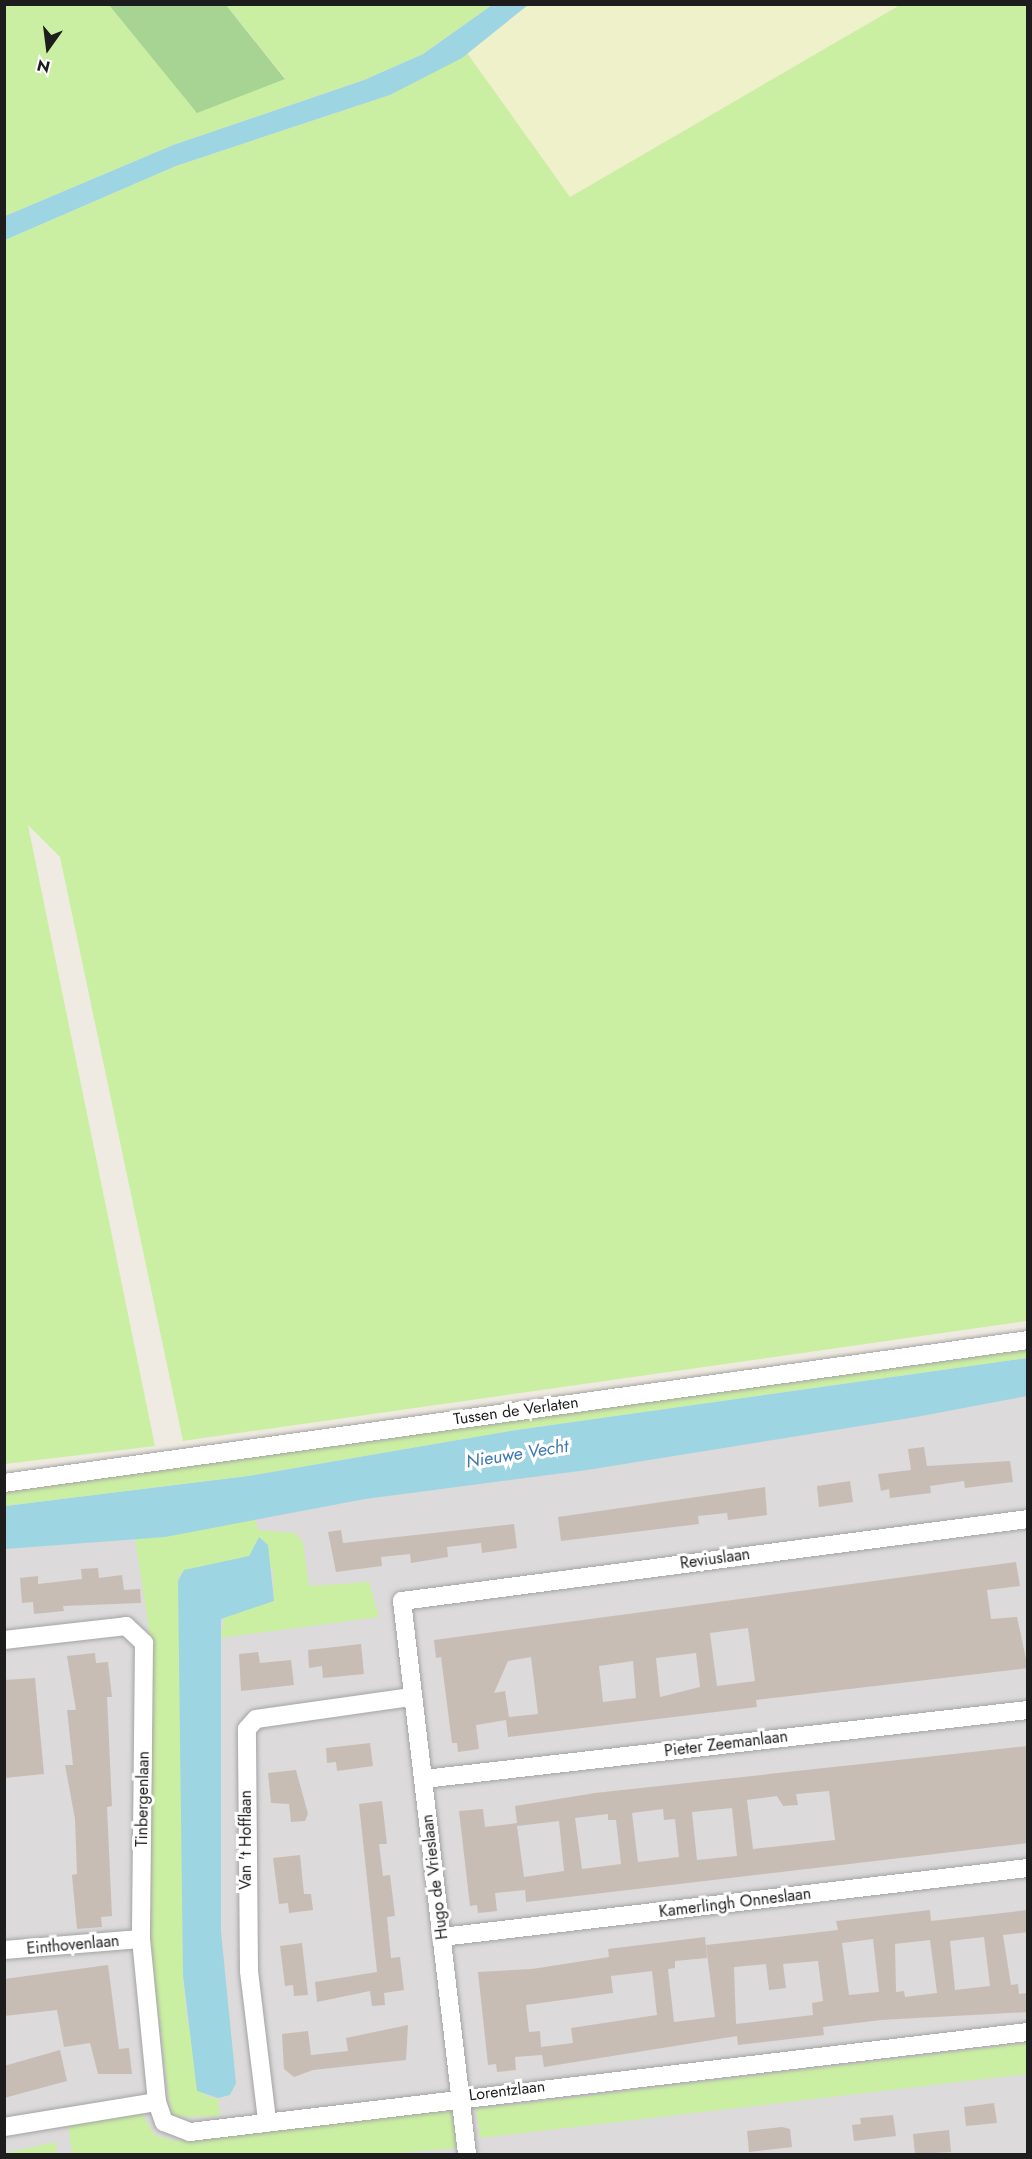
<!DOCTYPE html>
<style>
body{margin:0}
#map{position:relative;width:1032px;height:2159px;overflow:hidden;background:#f0ebe2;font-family:Jost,sans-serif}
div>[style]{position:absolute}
.residential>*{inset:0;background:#dcdada}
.farmland>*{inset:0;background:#eff1cb}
.grass>*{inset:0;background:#cbefa2}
.forest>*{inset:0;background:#a7d393}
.water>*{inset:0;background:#9ed5e2}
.building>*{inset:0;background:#c8bdb5}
.roads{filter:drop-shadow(0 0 2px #a4a4a4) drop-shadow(0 0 2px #a4a4a4)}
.street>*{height:18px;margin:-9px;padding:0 9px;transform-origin:9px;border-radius:9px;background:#fff}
span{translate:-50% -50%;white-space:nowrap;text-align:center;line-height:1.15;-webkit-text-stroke:6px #fff;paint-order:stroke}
.street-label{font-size:16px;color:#1d1d1d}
.water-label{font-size:18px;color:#3e7aaf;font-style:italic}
.frame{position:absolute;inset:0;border:6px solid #1d1d1d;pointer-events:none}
.north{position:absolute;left:18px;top:18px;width:60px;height:60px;-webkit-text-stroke:4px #fff;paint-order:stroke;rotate:194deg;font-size:16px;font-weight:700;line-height:24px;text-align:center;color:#1d1d1d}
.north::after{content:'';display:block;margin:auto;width:21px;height:27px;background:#1d1d1d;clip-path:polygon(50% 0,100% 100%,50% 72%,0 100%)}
</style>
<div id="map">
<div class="residential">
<div style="clip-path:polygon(1027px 1390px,1027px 2154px,5px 2154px,5px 1536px)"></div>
</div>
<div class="farmland">
<div style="clip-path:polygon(528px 5px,900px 5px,570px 197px,467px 53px)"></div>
</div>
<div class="grass">
<div style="clip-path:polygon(4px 5px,109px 5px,197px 112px,285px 78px,226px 5px,492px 5px,423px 54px,364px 80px,173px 145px,5px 216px)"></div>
<div style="clip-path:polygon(900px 5px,1027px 5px,1027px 1321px,183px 1441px,60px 857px,28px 825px,155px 1446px,5px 1464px,5px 240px,176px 166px,390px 95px,467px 53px,570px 197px)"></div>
<div style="clip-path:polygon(1027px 1346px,1027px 1358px,516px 1430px,248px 1476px,5px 1506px,4px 1488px)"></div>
<div style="clip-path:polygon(255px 1518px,258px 1530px,295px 1533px,303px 1542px,309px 1586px,369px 1582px,379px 1617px,220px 1638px,225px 1615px,274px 1601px,273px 1569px,249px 1556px,179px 1574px,183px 1975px,187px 2019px,206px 2097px,218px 2098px,220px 2116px,188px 2117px,173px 2115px,170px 2107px,151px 1955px,152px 1649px,135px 1539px)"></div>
<div style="clip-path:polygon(1027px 2043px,1027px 2074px,480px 2138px,476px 2109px)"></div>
<div style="clip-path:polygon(447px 2110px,452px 2110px,458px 2148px,385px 2154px,72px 2154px,68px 2125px,142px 2114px,155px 2135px,175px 2141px)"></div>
<div style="clip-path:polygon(56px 2142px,57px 2154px,5px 2154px,5px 2153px)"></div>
</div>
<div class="forest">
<div style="clip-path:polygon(109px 5px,226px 5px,285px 79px,197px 113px)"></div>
</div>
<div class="water">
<div style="clip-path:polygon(492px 5px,528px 5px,462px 58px,390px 95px,176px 166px,5px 240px,5px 216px,173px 145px,364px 80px,423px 54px)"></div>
<div style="clip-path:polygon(1027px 1358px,1027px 1396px,916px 1417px,587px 1470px,365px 1499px,165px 1537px,5px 1549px,5px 1506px,248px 1476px,516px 1430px)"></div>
<div style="clip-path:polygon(259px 1537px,268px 1545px,274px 1601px,221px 1619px,221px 1932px,236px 2083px,230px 2095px,218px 2098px,197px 2091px,183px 1975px,178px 1581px,184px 1570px,249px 1556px)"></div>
</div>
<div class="building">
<div style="clip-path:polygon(924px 1447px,927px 1466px,1010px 1461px,1013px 1482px,965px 1488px,964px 1481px,930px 1486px,931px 1493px,890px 1498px,889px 1489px,881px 1491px,878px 1474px,911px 1470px,908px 1449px)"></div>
<div style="clip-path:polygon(850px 1481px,853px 1502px,819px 1507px,817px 1486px)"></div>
<div style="clip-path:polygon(765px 1487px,767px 1515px,728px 1520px,727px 1513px,698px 1516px,699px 1524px,561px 1541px,558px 1517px)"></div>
<div style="clip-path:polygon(514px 1524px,517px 1548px,482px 1553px,481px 1543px,447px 1547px,448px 1557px,411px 1563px,410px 1554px,381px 1557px,382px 1566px,336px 1572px,328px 1532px,341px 1530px,343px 1543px)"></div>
<div style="clip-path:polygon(evenodd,1016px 1562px,1020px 1586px,987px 1590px,991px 1619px,1017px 1617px,1028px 1668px,756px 1700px,757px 1707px,508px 1737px,506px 1720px,476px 1725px,479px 1749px,458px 1752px,457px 1743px,452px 1743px,441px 1657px,436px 1658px,434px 1640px,1016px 1562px,748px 1628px,755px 1681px,717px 1686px,710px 1633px,748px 1628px,1016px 1562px,696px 1653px,700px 1687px,660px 1697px,656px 1658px,696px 1653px,1016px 1562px,531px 1657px,538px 1714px,509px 1717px,505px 1691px,494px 1693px,508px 1661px,531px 1657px,1016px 1562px,633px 1661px,636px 1698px,603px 1702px,599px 1666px,633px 1661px)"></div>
<div style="clip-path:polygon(98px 1568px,99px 1578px,122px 1575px,124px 1590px,140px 1589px,141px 1603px,63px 1606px,64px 1611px,34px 1614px,33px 1602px,22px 1603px,20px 1578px,38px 1576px,38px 1584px,82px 1579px,81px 1569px)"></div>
<div style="clip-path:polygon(361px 1644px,364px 1674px,323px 1678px,322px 1666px,309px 1668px,308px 1650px)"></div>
<div style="clip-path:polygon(258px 1652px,260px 1663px,291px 1660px,294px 1685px,241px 1691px,239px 1654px)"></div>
<div style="clip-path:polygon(95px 1653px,96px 1663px,108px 1662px,112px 1697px,107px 1697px,112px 1806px,107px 1807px,112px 1916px,101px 1917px,102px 1927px,77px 1929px,72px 1875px,77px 1874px,75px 1819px,65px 1765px,73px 1765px,67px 1710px,76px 1710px,67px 1656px)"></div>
<div style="clip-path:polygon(35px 1678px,44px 1774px,4px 1778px,4px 1680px)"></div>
<div style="clip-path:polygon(370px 1743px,373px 1766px,337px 1771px,336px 1762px,327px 1763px,326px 1748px)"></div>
<div style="clip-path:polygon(evenodd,1028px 1746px,1028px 1843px,526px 1902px,525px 1890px,495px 1893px,497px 1911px,478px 1913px,477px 1905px,470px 1906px,459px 1811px,483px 1809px,485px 1827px,517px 1823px,515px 1806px,595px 1793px,1028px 1746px,829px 1791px,835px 1840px,753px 1849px,747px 1800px,777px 1796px,783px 1806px,798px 1805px,796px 1794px,829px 1791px,1028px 1746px,732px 1808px,737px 1856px,697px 1860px,692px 1812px,732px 1808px,1028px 1746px,663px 1809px,664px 1820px,675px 1819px,679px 1857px,638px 1862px,632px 1813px,663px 1809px,1028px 1746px,608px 1814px,608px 1820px,616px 1820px,621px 1864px,582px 1869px,575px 1818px,608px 1814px,1028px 1746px,559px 1821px,564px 1871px,524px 1877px,517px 1826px,559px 1821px)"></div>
<div style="clip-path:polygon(296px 1770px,308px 1814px,305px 1821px,291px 1822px,289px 1804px,271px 1803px,268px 1773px)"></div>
<div style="clip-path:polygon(382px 1801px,387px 1844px,379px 1844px,383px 1876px,390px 1875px,395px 1916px,387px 1917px,391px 1958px,400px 1957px,404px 1990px,384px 1993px,385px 2005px,372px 2006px,370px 1991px,317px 2002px,315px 1982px,377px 1972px,359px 1804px)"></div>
<div style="clip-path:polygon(300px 1855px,304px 1894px,311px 1894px,313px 1910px,289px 1913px,288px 1903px,279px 1904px,273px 1858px)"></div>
<div style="clip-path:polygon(evenodd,930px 1910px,931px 1921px,1028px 1910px,1028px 1932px,1003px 1935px,1011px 1985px,1018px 1984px,1019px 1994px,1028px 1993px,1028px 2012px,881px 2020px,823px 2027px,824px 2035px,738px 2045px,737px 2036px,544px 2067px,542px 2055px,515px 2057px,516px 2070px,497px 2072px,496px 2064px,488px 2065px,478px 1972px,532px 1969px,609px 1957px,608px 1949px,705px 1937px,707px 1958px,675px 1961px,675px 1968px,668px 1969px,674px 2022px,715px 2017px,706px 1945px,838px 1930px,836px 1921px,930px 1910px,984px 1937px,990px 1986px,955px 1990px,950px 1941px,984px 1937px,930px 1910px,873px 1939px,879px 1992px,849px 1995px,842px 1943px,873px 1939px,930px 1910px,930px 1940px,937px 1993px,905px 1997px,904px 1991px,896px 1992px,895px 1944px,930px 1940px,930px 1910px,818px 1961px,823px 2001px,812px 2003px,813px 2015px,736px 2024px,734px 1967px,766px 1964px,769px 1990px,786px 1988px,783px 1964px,818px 1961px,930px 1910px,652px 1971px,657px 2015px,571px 2028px,573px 2043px,541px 2047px,540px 2031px,529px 2032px,526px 2005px,613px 1993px,611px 1976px,652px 1971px)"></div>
<div style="clip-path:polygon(302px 1943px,308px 1995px,294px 1996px,293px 1985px,285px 1986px,280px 1946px)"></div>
<div style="clip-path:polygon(108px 1965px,119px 2049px,129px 2048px,132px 2074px,98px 2074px,90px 2043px,64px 2047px,57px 2010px,4px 2016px,4px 1979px)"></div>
<div style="clip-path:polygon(408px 2025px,406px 2060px,313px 2070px,294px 2077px,284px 2069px,282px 2034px,308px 2031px,311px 2055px,348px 2051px,346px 2038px)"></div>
<div style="clip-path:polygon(60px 2050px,67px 2081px,4px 2098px,4px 2066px)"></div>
<div style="clip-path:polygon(994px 2103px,997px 2123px,966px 2126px,964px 2107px)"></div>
<div style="clip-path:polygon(893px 2115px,896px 2136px,854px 2141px,852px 2125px,861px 2124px,860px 2118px)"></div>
<div style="clip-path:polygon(782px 2127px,790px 2129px,792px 2147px,749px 2152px,747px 2131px)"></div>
<div style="clip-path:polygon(949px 2130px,951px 2152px,915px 2154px,913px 2134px)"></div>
</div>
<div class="roads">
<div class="street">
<div style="left:4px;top:1483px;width:1034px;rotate:-7.95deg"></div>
<div style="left:4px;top:1640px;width:123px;rotate:-6.5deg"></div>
<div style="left:126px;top:1626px;width:25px;rotate:43deg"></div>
<div style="left:144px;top:1643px;width:296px;rotate:90.6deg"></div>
<div style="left:141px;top:1939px;width:164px;rotate:84.4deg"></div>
<div style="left:424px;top:1779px;width:608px;rotate:-6.52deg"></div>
<div style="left:442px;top:1937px;width:590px;rotate:-6.72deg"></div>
<div style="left:4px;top:1950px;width:137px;rotate:-4.6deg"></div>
<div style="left:267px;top:2120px;width:150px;rotate:-96.9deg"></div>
<div style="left:249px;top:1971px;width:242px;rotate:-90.5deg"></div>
<div style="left:247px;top:1729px;width:13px;rotate:-48deg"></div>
<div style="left:256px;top:1719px;width:157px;rotate:-8.1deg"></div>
<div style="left:4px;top:2127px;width:155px;rotate:-9.3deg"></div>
<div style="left:157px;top:2102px;width:21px;rotate:71deg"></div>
<div style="left:164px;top:2122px;width:28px;rotate:21deg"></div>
<div style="left:190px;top:2132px;width:844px;rotate:-6.81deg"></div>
<div style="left:467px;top:2154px;width:557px;rotate:-96.7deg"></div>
<div style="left:402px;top:1601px;width:631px;rotate:-7.46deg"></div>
</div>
</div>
<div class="street-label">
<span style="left:516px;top:1411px;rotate:-8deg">Tussen de Verlaten</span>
<span style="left:715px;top:1559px;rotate:-8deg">Reviuslaan</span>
<span style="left:726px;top:1744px;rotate:-7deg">Pieter Zeemanlaan</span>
<span style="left:143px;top:1799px;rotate:-89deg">Tinbergenlaan</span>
<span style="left:246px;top:1840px;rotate:-90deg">Van 't Hofflaan</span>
<span style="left:435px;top:1877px;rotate:-97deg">Hugo de Vrieslaan</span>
<span style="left:735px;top:1903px;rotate:-7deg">Kamerlingh Onneslaan</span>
<span style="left:73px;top:1945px;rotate:-5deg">Einthovenlaan</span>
<span style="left:507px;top:2091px;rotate:-7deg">Lorentzlaan</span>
</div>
<div class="water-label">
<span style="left:517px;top:1454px;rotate:-9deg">Nieuwe Vecht</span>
</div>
<div class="frame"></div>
<div class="north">N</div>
</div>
